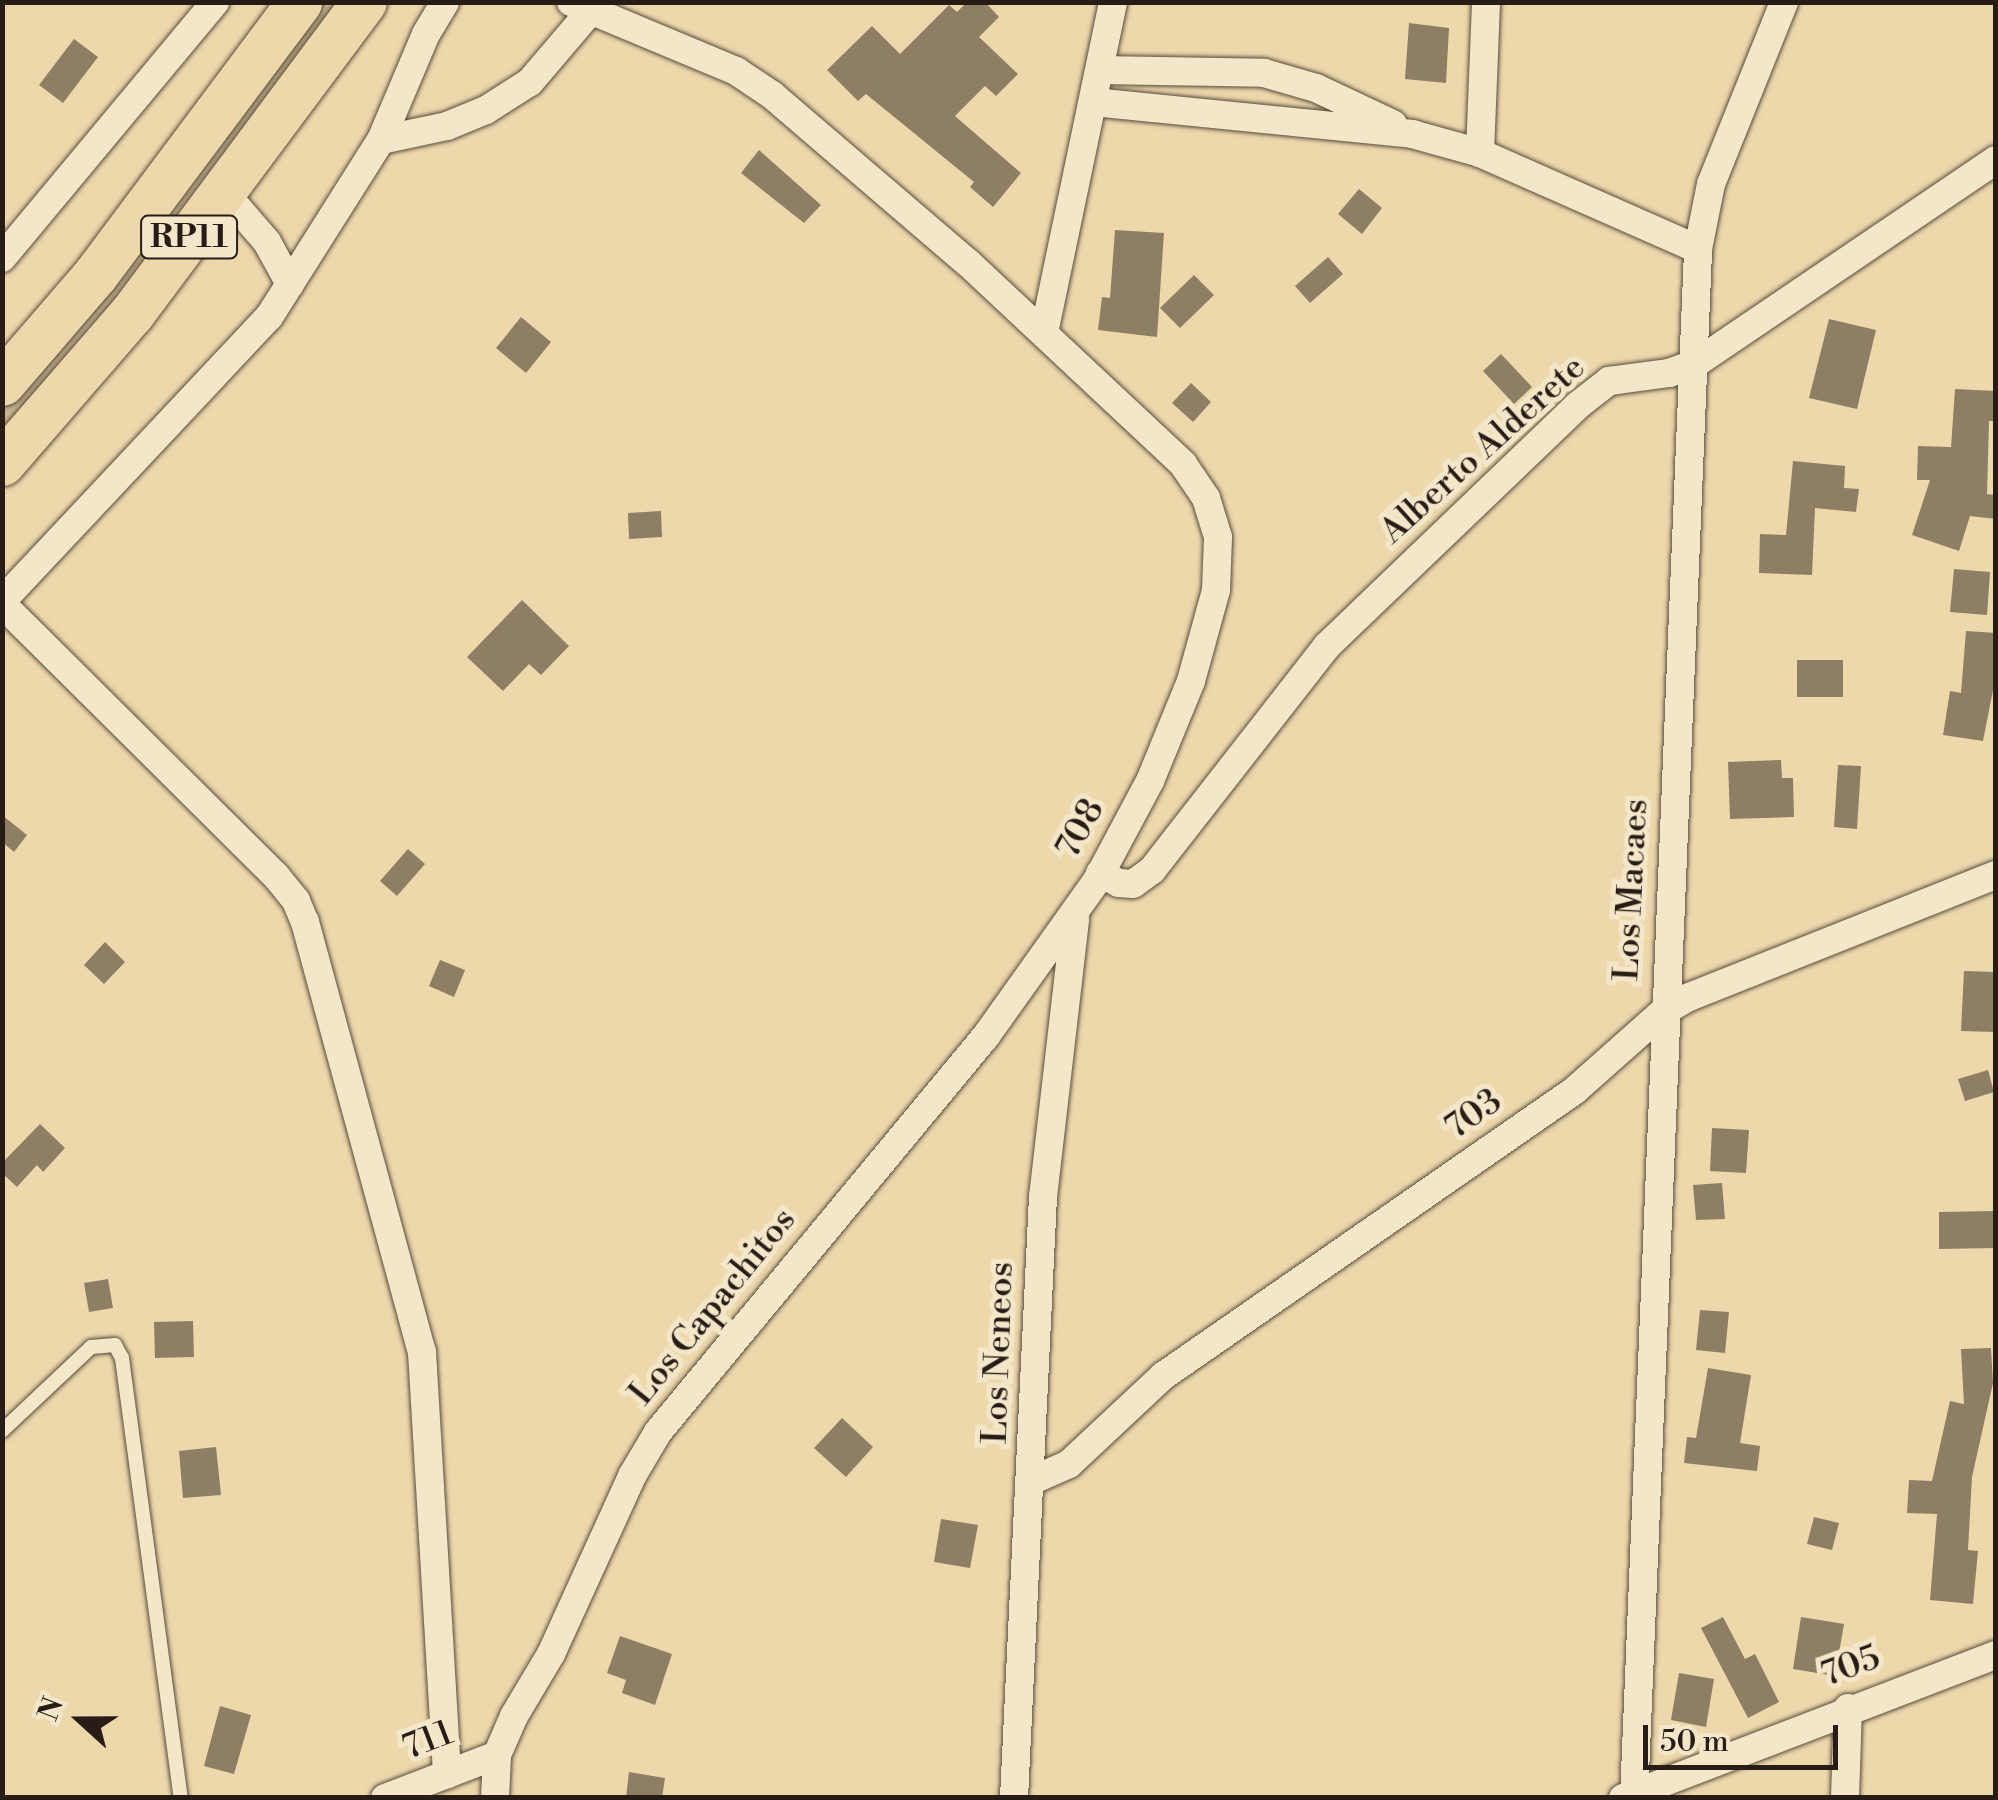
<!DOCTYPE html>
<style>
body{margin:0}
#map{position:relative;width:1998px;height:1800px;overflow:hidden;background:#edd8ac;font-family:"Libre Bodoni",serif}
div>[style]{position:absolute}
.green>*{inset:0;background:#ccb892}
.building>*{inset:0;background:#8e7e64}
.roads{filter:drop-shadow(0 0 2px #594c3c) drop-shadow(0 0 2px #594c3c)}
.lane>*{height:14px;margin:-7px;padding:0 7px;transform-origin:7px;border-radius:7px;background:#f3e6c9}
.street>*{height:28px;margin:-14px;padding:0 14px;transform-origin:14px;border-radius:14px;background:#f3e6c9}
.primary>*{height:45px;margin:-22.5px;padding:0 22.5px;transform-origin:22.5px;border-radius:22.5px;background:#edd8ac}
span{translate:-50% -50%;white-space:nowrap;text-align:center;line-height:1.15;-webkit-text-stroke:10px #f3e6c9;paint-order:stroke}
.shield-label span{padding:2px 8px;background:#f3e6c9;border:2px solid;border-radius:8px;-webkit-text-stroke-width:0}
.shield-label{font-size:32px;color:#281d16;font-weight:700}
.street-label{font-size:35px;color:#281d16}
.frame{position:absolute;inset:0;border:5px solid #281d16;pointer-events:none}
.north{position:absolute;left:30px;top:1670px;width:100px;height:100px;-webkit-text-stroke:8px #f3e6c9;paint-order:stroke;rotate:291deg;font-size:28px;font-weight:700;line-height:40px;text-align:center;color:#281d16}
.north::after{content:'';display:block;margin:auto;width:35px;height:45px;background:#281d16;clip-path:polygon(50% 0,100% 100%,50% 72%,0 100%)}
.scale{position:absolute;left:1643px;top:1725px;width:195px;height:45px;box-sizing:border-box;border:5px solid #281d16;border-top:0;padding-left:12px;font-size:30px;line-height:35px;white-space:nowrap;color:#281d16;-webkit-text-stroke:8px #f3e6c9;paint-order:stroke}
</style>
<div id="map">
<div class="green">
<div style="clip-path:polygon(321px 3px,347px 3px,127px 291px,3px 433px,3px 404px,111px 283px)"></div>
</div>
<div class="building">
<div style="clip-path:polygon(967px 2px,985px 2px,999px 17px,979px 37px,1018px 74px,996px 96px,985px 86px,955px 116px,1021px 173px,993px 207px,970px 187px,974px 182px,866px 94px,858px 101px,827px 70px,872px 26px,900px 54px,949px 5px,957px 12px)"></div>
<div style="clip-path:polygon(1409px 23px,1449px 28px,1446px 83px,1405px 79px)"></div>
<div style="clip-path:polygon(74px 39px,98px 57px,63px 103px,39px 85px)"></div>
<div style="clip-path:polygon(759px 150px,821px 205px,804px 223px,741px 173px)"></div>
<div style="clip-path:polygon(1359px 189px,1382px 208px,1362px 234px,1338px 214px)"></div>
<div style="clip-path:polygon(1115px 230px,1164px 233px,1157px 337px,1098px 330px,1102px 297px,1110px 298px)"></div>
<div style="clip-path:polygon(1328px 257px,1343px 274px,1310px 303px,1295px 286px)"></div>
<div style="clip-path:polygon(1194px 275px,1214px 295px,1180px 328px,1160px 308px)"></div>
<div style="clip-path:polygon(521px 317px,551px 342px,526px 373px,496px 348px)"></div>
<div style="clip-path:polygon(1829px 319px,1876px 330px,1857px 409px,1809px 398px)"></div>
<div style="clip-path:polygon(1501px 354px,1532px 387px,1514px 404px,1483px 371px)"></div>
<div style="clip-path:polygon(1191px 383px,1211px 402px,1193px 422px,1172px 403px)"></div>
<div style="clip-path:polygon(1955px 389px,1996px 391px,1996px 421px,1989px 421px,1987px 494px,1996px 495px,1996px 519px,1970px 516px,1959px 551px,1912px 535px,1930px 480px,1917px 480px,1918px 446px,1951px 447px)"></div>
<div style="clip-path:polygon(1793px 461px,1845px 466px,1844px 488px,1859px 489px,1856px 512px,1815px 508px,1812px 575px,1759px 573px,1760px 534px,1786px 535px)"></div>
<div style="clip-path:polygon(661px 511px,662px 537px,629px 539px,628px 513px)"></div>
<div style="clip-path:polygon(1954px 569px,1990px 572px,1987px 615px,1950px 612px)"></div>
<div style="clip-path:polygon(522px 600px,569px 646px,541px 675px,529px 664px,503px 691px,467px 657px)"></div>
<div style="clip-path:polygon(1966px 631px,1996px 633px,1996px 675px,1983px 741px,1943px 735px,1950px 691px,1961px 693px)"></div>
<div style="clip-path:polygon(1797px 660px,1843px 660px,1843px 697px,1797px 697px)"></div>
<div style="clip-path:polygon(1781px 760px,1782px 778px,1793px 778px,1794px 817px,1730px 819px,1728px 762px)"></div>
<div style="clip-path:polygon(1838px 765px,1861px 766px,1857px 829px,1834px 827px)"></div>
<div style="clip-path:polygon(2px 815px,27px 835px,14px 852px,2px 842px)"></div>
<div style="clip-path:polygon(408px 849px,425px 864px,397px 896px,380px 881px)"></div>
<div style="clip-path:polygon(105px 942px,125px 962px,104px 984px,84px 965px)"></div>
<div style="clip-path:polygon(440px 960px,465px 970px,454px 997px,429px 986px)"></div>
<div style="clip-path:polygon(1964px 971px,1996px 972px,1996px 1032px,1961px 1031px)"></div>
<div style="clip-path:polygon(1988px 1070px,1994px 1092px,1965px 1101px,1958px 1079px)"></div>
<div style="clip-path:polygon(40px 1124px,65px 1148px,43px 1172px,37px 1165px,17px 1187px,2px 1173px,2px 1163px)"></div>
<div style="clip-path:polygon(1712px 1128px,1749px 1130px,1746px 1173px,1710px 1171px)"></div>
<div style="clip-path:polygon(1722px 1183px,1725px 1219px,1696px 1220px,1693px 1185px)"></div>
<div style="clip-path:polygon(1996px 1211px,1996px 1248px,1939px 1249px,1939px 1212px)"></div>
<div style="clip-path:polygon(108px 1279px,113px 1308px,89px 1312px,84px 1283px)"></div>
<div style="clip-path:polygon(1700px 1310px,1729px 1312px,1725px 1353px,1696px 1350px)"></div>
<div style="clip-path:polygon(193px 1321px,194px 1357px,155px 1358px,154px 1322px)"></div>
<div style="clip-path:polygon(1991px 1348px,1993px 1383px,1972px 1477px,1968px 1550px,1978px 1551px,1973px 1604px,1930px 1600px,1937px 1514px,1907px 1513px,1909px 1480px,1932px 1481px,1950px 1401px,1964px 1404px,1961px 1349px)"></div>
<div style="clip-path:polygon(1708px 1368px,1751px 1375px,1740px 1443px,1760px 1446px,1757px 1471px,1684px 1463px,1687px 1437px,1696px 1438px)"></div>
<div style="clip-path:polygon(842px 1418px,873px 1447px,846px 1477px,814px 1448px)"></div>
<div style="clip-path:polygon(216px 1447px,221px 1495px,183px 1498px,179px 1451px)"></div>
<div style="clip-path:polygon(1814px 1517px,1839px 1523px,1832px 1550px,1807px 1544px)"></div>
<div style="clip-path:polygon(941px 1519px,978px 1525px,970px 1568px,934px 1562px)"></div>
<div style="clip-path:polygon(1723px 1617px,1745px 1659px,1755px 1654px,1779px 1702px,1748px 1718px,1701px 1628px)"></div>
<div style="clip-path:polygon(1801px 1617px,1844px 1624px,1835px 1676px,1793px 1669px)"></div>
<div style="clip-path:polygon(620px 1636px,672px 1654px,655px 1705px,622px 1693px,626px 1680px,607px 1673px)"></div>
<div style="clip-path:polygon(1679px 1673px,1714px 1679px,1706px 1727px,1671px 1720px)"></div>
<div style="clip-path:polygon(220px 1706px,251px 1715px,234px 1774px,204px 1766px)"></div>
<div style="clip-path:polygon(629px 1772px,665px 1778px,662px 1798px,626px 1798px)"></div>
</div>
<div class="roads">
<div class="lane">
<div style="left:2px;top:1431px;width:122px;rotate:-43.3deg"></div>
<div style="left:91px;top:1347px;width:24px;rotate:-5deg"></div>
<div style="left:115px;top:1345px;width:15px;rotate:62deg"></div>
<div style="left:122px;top:1358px;width:444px;rotate:82.4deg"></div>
</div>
<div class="street">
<div style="left:1100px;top:70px;width:164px;rotate:1deg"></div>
<div style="left:1264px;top:73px;width:54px;rotate:16.1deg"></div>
<div style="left:1316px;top:88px;width:85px;rotate:25.1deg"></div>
<div style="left:1093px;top:102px;width:321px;rotate:5.7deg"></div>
<div style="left:1412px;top:134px;width:71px;rotate:15.6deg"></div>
<div style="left:1480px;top:153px;width:238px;rotate:23.8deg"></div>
<div style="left:381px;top:140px;width:67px;rotate:-12deg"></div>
<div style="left:447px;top:126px;width:42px;rotate:-22.3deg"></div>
<div style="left:486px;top:110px;width:52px;rotate:-32.5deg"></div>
<div style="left:530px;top:82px;width:105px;rotate:-49.6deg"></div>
<div style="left:1480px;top:153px;width:151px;rotate:-87.7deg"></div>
<div style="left:223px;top:191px;width:67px;rotate:49.2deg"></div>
<div style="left:267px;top:242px;width:48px;rotate:61.3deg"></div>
<div style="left:2px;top:258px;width:333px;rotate:-50.2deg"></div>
<div style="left:1044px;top:333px;width:338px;rotate:-78.2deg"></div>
<div style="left:2px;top:601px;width:390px;rotate:-46.8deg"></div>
<div style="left:269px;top:317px;width:209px;rotate:-57.7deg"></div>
<div style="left:381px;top:140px;width:115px;rotate:-67deg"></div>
<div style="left:426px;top:34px;width:37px;rotate:-59deg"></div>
<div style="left:2px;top:604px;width:386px;rotate:44.8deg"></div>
<div style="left:276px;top:876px;width:32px;rotate:51deg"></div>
<div style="left:296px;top:901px;width:23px;rotate:67deg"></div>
<div style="left:305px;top:922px;width:446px;rotate:74.8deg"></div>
<div style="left:422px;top:1352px;width:423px;rotate:86.6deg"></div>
<div style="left:1100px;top:873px;width:21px;rotate:28deg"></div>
<div style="left:1119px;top:883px;width:14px;rotate:4deg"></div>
<div style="left:1133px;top:884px;width:24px;rotate:-36deg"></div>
<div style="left:1152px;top:870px;width:284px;rotate:-52deg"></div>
<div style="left:1327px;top:646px;width:347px;rotate:-43.8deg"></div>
<div style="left:1577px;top:406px;width:41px;rotate:-38deg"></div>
<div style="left:1609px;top:381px;width:61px;rotate:-7.6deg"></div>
<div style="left:1669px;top:373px;width:29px;rotate:-20deg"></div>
<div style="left:1696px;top:363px;width:362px;rotate:-34.1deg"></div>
<div style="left:1031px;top:1481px;width:42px;rotate:-24.1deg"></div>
<div style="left:1069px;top:1464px;width:129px;rotate:-43.1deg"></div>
<div style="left:1163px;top:1376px;width:500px;rotate:-34.74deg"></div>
<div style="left:1574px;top:1091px;width:119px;rotate:-41.6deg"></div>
<div style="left:1663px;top:1012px;width:30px;rotate:-30deg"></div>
<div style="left:1689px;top:997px;width:330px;rotate:-21.7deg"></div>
<div style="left:385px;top:1798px;width:120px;rotate:-21deg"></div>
<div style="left:495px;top:1798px;width:43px;rotate:-87.3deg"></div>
<div style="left:497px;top:1755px;width:43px;rotate:-66.4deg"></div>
<div style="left:514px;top:1716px;width:72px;rotate:-59.2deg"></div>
<div style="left:551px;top:1654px;width:196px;rotate:-65.5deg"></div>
<div style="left:632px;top:1476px;width:51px;rotate:-59.4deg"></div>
<div style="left:658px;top:1432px;width:514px;rotate:-50.37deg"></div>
<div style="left:986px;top:1036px;width:189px;rotate:-54.5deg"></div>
<div style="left:1096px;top:882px;width:115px;rotate:-61.9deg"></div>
<div style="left:1150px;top:781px;width:108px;rotate:-67.7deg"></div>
<div style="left:1191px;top:681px;width:94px;rotate:-74.6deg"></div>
<div style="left:1216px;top:590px;width:53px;rotate:-87.8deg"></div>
<div style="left:1218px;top:537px;width:41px;rotate:-107.1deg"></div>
<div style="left:1206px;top:498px;width:41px;rotate:-124.1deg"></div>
<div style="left:1183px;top:464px;width:294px;rotate:-136.9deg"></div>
<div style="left:968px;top:263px;width:258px;rotate:-139.4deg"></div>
<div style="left:772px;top:95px;width:43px;rotate:-146.3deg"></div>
<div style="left:736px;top:71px;width:179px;rotate:-157.3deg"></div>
<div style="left:1014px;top:1798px;width:602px;rotate:-87.24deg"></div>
<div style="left:1043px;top:1197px;width:280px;rotate:-83.4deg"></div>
<div style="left:1623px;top:1798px;width:399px;rotate:-21deg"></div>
<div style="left:1634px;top:1798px;width:1550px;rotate:-87.63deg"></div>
<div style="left:1698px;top:249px;width:66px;rotate:-78.7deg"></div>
<div style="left:1711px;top:184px;width:196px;rotate:-68.1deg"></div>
<div style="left:1845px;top:1798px;width:90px;rotate:-88.1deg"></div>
</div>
<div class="primary">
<div style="left:2px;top:383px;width:143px;rotate:-49.3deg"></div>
<div style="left:95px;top:275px;width:341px;rotate:-53.2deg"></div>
<div style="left:2px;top:463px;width:198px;rotate:-49.1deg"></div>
<div style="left:132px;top:313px;width:388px;rotate:-53.3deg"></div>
</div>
</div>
<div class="shield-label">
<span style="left:189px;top:237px">RP11</span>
</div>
<div class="street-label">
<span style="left:1483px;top:450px;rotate:-42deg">Alberto Alderete</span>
<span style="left:1081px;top:829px;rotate:-61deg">708</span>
<span style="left:1632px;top:890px;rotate:-87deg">Los Macaes</span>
<span style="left:1474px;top:1115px;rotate:-35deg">703</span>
<span style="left:713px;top:1307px;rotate:-51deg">Los Capachitos</span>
<span style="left:999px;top:1353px;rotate:-88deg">Los Neneos</span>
<span style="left:1851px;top:1667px;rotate:-20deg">705</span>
<span style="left:428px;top:1741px;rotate:-21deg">711</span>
</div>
<div class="frame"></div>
<div class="north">N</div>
<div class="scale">50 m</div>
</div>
